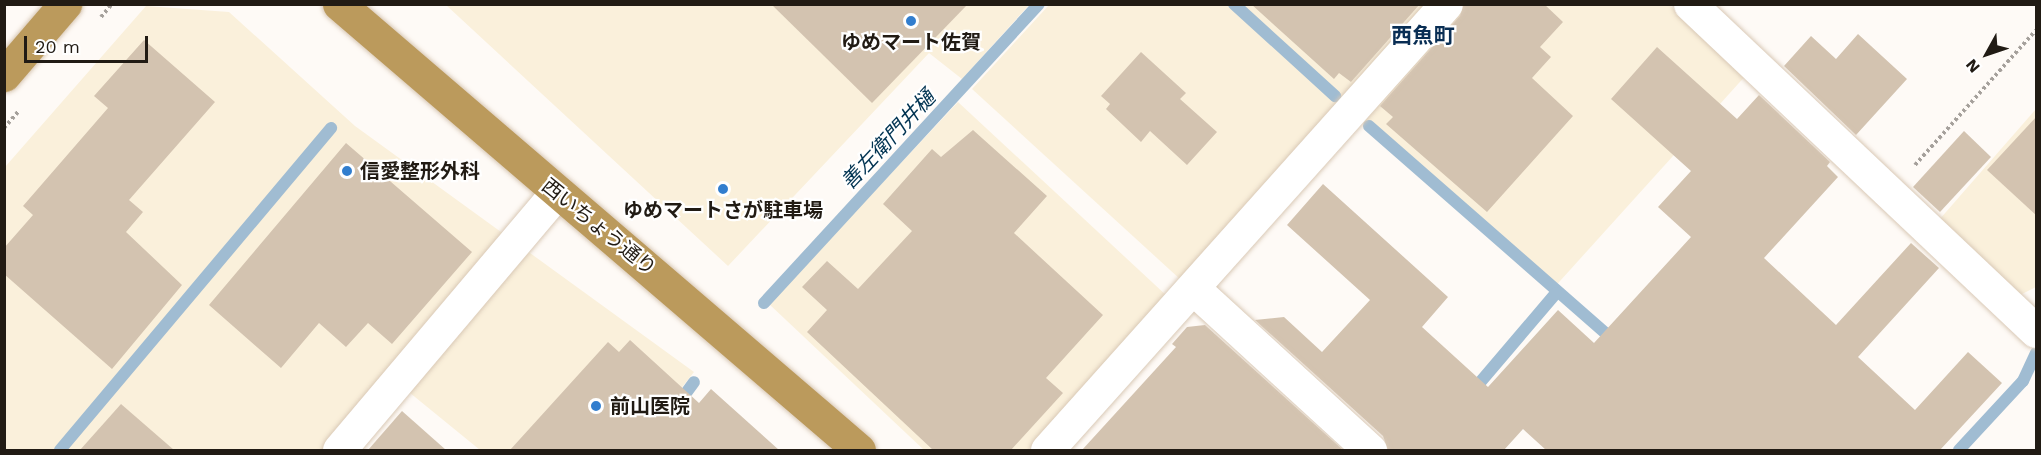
<!DOCTYPE html>
<meta charset="utf-8">
<style>
body{margin:0}
#map{position:relative;width:2041px;height:455px;overflow:hidden;background:#fefaf6;font-family:"Work Sans","Noto Sans JP",sans-serif}
div>[style]{position:absolute}
.commercial>*{inset:0;background:#faf0db}
.stream>*{height:12px;margin:-6px;padding:0 6px;transform-origin:6px;border-radius:6px;background:#a0bcd2}
.building>*{inset:0;background:#d3c3b0}
.path>*{height:4px;margin-top:-2px;transform-origin:0;background:repeating-linear-gradient(90deg,#a5a09b 0 3px,transparent 0 6px)}
.roads{filter:drop-shadow(0 0 2px #d9c9b6) drop-shadow(0 0 2px #d9c9b6)}
.minor>*{height:33px;margin:-16.5px;padding:0 16.5px;transform-origin:16.5px;border-radius:16.5px;background:#fff}
.trunk>*{height:33px;margin:-16.5px;padding:0 16.5px;transform-origin:16.5px;border-radius:16.5px;background:#bb9a5c}
.dots>*{width:16px;height:16px;translate:-50% -50%;box-sizing:border-box;border:3px solid #fff;border-radius:50%}
span{translate:-50% -50%;white-space:nowrap;text-align:center;line-height:1.15;-webkit-text-stroke:4.5px #fff;paint-order:stroke}
.poi-label{font-size:20px;color:#211b14;font-weight:700}
.left{translate:0 -50%;text-align:left}
.street-label{font-size:20px;color:#211b14}
.neighbourhood-label{font-size:21px;color:#092e54;font-weight:700}
.water-label{font-size:21px;color:#003351;font-style:italic}
.frame{position:absolute;inset:0;border:6px solid #211b14;pointer-events:none}
.north{position:absolute;left:1957px;top:24px;width:60px;height:60px;-webkit-text-stroke:4px #fff;paint-order:stroke;rotate:230deg;font-size:16px;font-weight:700;line-height:24px;text-align:center;color:#211b14}
.north::after{content:'';display:block;margin:auto;width:21px;height:27px;background:#211b14;clip-path:polygon(50% 0,100% 100%,50% 72%,0 100%)}
.scale{position:absolute;left:24px;top:36px;width:124px;height:27px;box-sizing:border-box;border:3px solid #211b14;border-top:0;padding-left:8px;font-size:18px;line-height:21px;white-space:nowrap;color:#211b14;-webkit-text-stroke:4px #fff;paint-order:stroke}
</style>
<div id="map">
<div class="commercial">
<div style="clip-path:polygon(446px 5px,1029px 5px,962px 79px,929px 53px,728px 266px)"></div>
<div style="clip-path:polygon(1049px 5px,1426px 5px,1181px 280px,972px 89px)"></div>
<div style="clip-path:polygon(1467px 5px,1669px 5px,1748px 73px,1551px 291px,1363px 123px)"></div>
<div style="clip-path:polygon(146px 6px,229px 12px,355px 126px,694px 372px,633px 450px,480px 450px,388px 375px,324px 450px,5px 450px,5px 167px)"></div>
<div style="clip-path:polygon(958px 102px,1167px 296px,1028px 450px,924px 450px,769px 304px)"></div>
<div style="clip-path:polygon(2036px 109px,2036px 287px,2020px 295px,1939px 220px)"></div>
</div>
<div class="stream">
<div style="left:1234px;top:4px;width:137px;rotate:42.3deg"></div>
<div style="left:1369px;top:126px;width:327px;rotate:41.2deg"></div>
<div style="left:764px;top:303px;width:406px;rotate:-47.4deg"></div>
<div style="left:1471px;top:393px;width:131px;rotate:-49.6deg"></div>
<div style="left:678px;top:404px;width:27px;rotate:-54deg"></div>
<div style="left:60px;top:450px;width:421px;rotate:-49.9deg"></div>
<div style="left:1959px;top:450px;width:94px;rotate:-47.2deg"></div>
<div style="left:2023px;top:381px;width:31px;rotate:-65deg"></div>
</div>
<div class="building">
<div style="clip-path:polygon(771px 4px,968px 4px,872px 103px)"></div>
<div style="clip-path:polygon(1251px 4px,1420px 4px,1351px 82px,1339px 73px,1334px 79px)"></div>
<div style="clip-path:polygon(1464px 4px,1544px 4px,1563px 22px,1540px 47px,1551px 57px,1532px 78px,1573px 116px,1487px 212px,1386px 124px,1393px 117px,1380px 106px,1460px 16px)"></div>
<div style="clip-path:polygon(1858px 34px,1907px 79px,1856px 135px,1784px 66px,1811px 36px,1836px 59px)"></div>
<div style="clip-path:polygon(144px 40px,215px 102px,129px 200px,143px 212px,126px 232px,182px 285px,112px 369px,4px 274px,4px 248px,33px 215px,23px 206px,108px 108px,94px 96px)"></div>
<div style="clip-path:polygon(1657px 47px,1737px 119px,1759px 95px,1830px 162px,1827px 166px,1838px 177px,1764px 258px,1836px 325px,1911px 243px,1939px 268px,1858px 357px,1915px 410px,1968px 352px,2002px 383px,1940px 450px,1546px 450px,1523px 429px,1504px 450px,1388px 450px,1383px 436px,1255px 320px,1284px 317px,1322px 352px,1370px 300px,1287px 225px,1323px 184px,1448px 297px,1422px 327px,1488px 387px,1558px 310px,1594px 343px,1691px 237px,1658px 207px,1691px 171px,1611px 99px)"></div>
<div style="clip-path:polygon(1141px 52px,1186px 93px,1180px 99px,1217px 132px,1187px 165px,1150px 131px,1141px 142px,1106px 109px,1110px 104px,1101px 96px)"></div>
<div style="clip-path:polygon(2037px 116px,2037px 216px,1987px 170px)"></div>
<div style="clip-path:polygon(973px 130px,1047px 196px,1014px 233px,1103px 315px,1046px 378px,1063px 393px,1011px 450px,933px 450px,807px 332px,827px 310px,802px 287px,827px 261px,858px 289px,912px 231px,883px 204px,932px 149px,941px 157px)"></div>
<div style="clip-path:polygon(1964px 131px,1991px 157px,1940px 212px,1913px 187px)"></div>
<div style="clip-path:polygon(346px 143px,472px 252px,392px 344px,368px 323px,346px 347px,319px 323px,281px 368px,209px 305px)"></div>
<div style="clip-path:polygon(1205px 325px,1343px 450px,1082px 450px,1176px 347px,1172px 344px,1187px 327px)"></div>
<div style="clip-path:polygon(630px 340px,699px 403px,711px 389px,779px 450px,510px 450px,608px 342px,619px 352px)"></div>
<div style="clip-path:polygon(121px 404px,174px 450px,80px 450px)"></div>
<div style="clip-path:polygon(402px 411px,446px 450px,368px 450px)"></div>
</div>
<div class="path">
<div style="left:101px;top:17px;width:17px;rotate:-50deg"></div>
<div style="left:4px;top:128px;width:23px;rotate:-49deg"></div>
<div style="left:1915px;top:165px;width:181px;rotate:-48.1deg"></div>
</div>
<div class="roads">
<div class="minor">
<div style="left:1690px;top:4px;width:476px;rotate:43.4deg"></div>
<div style="left:1194px;top:289px;width:239px;rotate:42.5deg"></div>
<div style="left:339px;top:450px;width:336px;rotate:-49.8deg"></div>
<div style="left:1047px;top:450px;width:598px;rotate:-48.18deg"></div>
</div>
<div class="trunk">
<div style="left:339px;top:4px;width:685px;rotate:40.62deg"></div>
<div style="left:4px;top:75px;width:94px;rotate:-49.3deg"></div>
</div>
</div>
<div class="dots">
<div style="left:911px;top:21px;background:#327ece"></div>
<div style="left:347px;top:171px;background:#327ece"></div>
<div style="left:723px;top:189px;background:#327ece"></div>
<div style="left:596px;top:406px;background:#327ece"></div>
</div>
<div class="poi-label">
<span style="left:911px;top:42px">ゆめマート佐賀</span>
<span class="left" style="left:360px;top:171px">信愛整形外科</span>
<span style="left:723px;top:210px">ゆめマートさが駐車場</span>
<span class="left" style="left:610px;top:406px">前山医院</span>
</div>
<div class="street-label">
<span style="left:599px;top:227px;rotate:39deg">西いちょう通り</span>
</div>
<div class="neighbourhood-label">
<span style="left:1423px;top:36px">西魚町</span>
</div>
<div class="water-label">
<span style="left:888px;top:140px;rotate:-47deg">善左衛門井樋</span>
</div>
<div class="frame"></div>
<div class="north">N</div>
<div class="scale">20 m</div>
</div>
